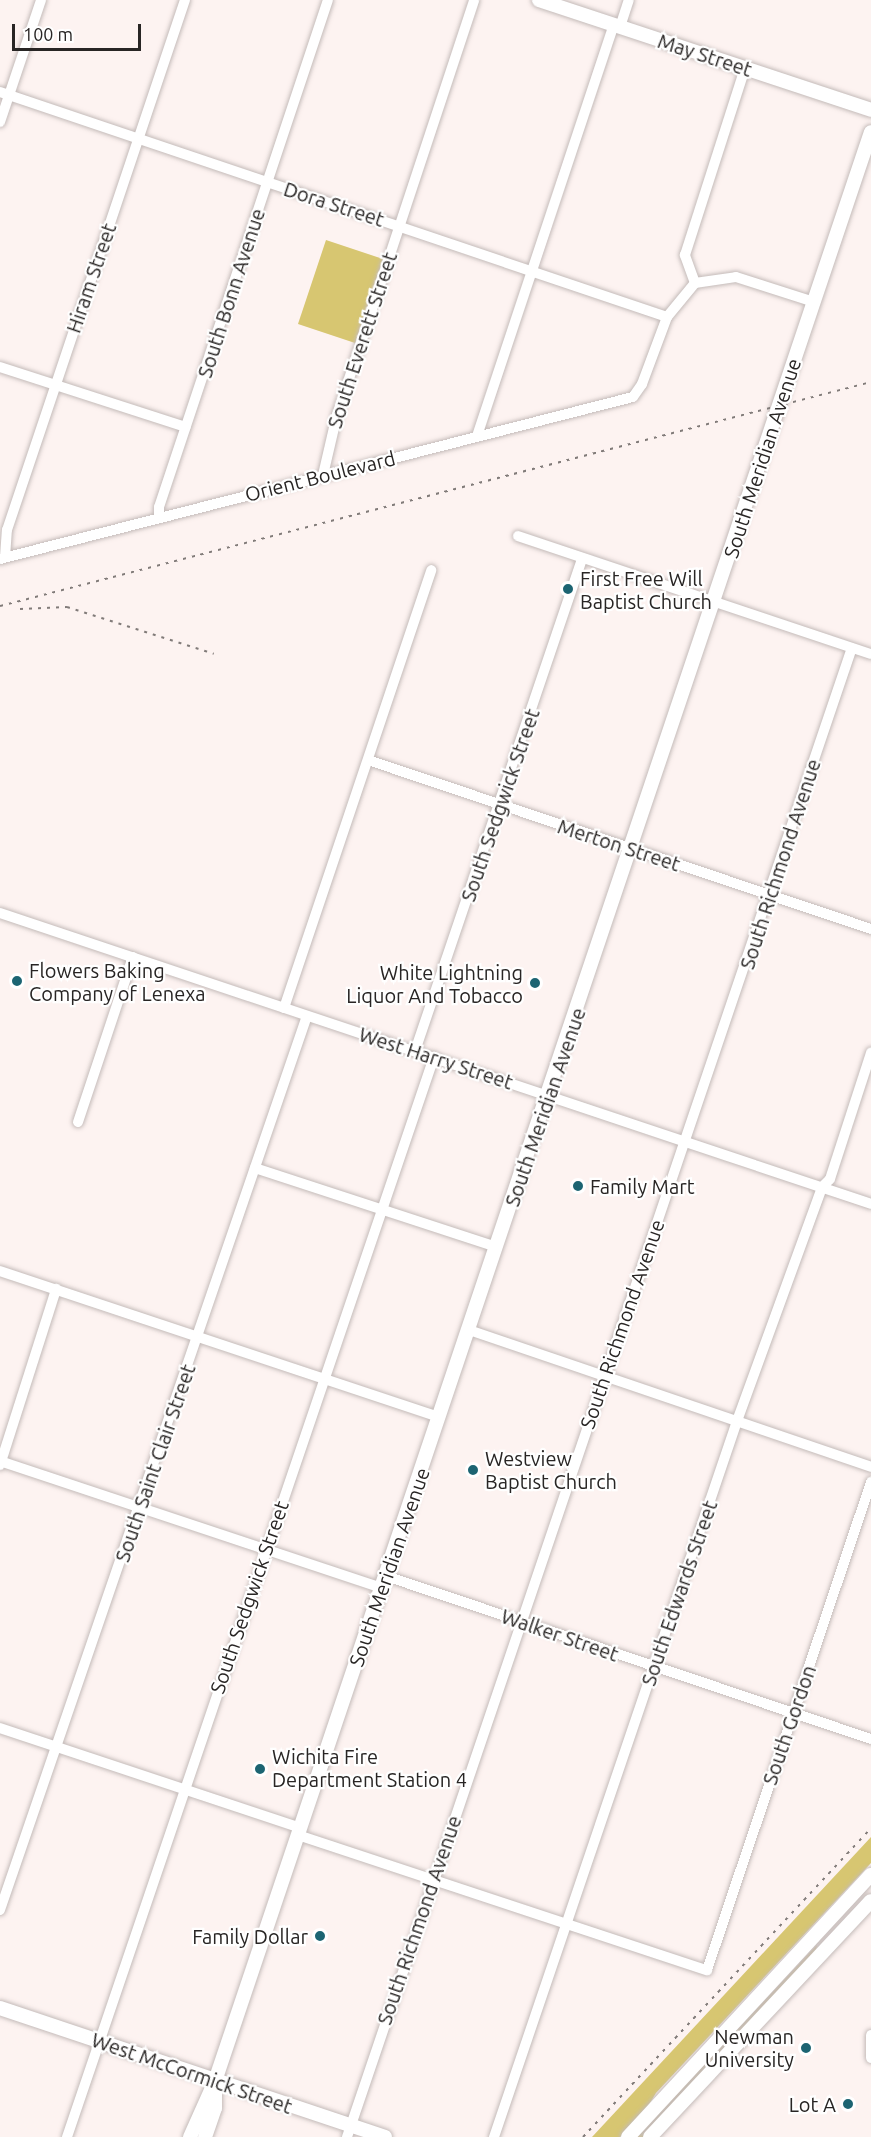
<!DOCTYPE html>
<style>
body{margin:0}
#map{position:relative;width:871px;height:2137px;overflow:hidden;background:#fdf3f1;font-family:Ubuntu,sans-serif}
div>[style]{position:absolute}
.green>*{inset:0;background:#d7c671}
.roads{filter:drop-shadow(0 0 2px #c4bbb9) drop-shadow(0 0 2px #c4bbb9)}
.street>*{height:10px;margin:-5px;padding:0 5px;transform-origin:5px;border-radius:5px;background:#fff}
.secondary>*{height:14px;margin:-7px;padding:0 7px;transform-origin:7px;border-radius:7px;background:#fff}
.rail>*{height:2px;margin-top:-1px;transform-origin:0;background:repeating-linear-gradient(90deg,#817b79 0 3px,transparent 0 9px)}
.dots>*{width:16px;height:16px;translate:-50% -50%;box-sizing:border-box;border:3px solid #fff;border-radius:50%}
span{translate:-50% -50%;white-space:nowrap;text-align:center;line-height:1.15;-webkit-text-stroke:4.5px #fff;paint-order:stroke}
.street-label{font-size:20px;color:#282524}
.poi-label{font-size:20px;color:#282524}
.left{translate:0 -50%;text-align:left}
.right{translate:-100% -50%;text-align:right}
.scale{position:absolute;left:12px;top:24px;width:129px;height:27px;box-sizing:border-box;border:3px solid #282524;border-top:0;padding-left:8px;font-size:18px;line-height:21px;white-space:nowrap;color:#282524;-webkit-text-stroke:4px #fff;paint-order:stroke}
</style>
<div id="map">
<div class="green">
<div style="clip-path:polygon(326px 240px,383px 259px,355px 343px,298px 324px)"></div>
<div style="clip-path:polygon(871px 1837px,871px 1863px,656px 2093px,645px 2111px,620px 2137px,592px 2137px)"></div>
<div style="clip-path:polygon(817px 1945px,815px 1954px,644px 2137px,636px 2137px)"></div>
</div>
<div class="roads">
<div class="street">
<div style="left:620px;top:27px;width:28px;rotate:-72deg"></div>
<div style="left:0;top:92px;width:704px;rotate:18.64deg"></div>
<div style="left:0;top:122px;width:129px;rotate:-71.4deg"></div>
<div style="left:695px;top:283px;width:30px;rotate:-110deg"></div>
<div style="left:685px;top:255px;width:196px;rotate:-72.2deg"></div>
<div style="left:0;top:367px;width:195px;rotate:17.9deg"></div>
<div style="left:477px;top:436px;width:433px;rotate:-71.6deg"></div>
<div style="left:323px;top:475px;width:62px;rotate:-76.9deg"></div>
<div style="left:337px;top:415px;width:437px;rotate:-71.7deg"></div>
<div style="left:159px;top:517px;width:10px;rotate:-90deg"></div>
<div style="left:159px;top:507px;width:534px;rotate:-71.57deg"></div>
<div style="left:518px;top:536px;width:372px;rotate:18.5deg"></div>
<div style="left:5px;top:557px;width:27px;rotate:-86deg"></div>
<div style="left:7px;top:530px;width:559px;rotate:-71.44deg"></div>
<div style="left:0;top:559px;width:653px;rotate:-14.36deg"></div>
<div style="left:633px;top:397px;width:16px;rotate:-55deg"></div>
<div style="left:642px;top:384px;width:72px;rotate:-69.5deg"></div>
<div style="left:667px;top:317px;width:44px;rotate:-50.5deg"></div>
<div style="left:695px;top:283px;width:41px;rotate:-8.3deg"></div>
<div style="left:736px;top:277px;width:82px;rotate:17.8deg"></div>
<div style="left:368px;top:760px;width:531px;rotate:18.57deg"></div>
<div style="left:0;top:913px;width:918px;rotate:18.47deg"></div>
<div style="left:284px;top:1008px;width:462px;rotate:-71.4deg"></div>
<div style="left:415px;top:1051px;width:520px;rotate:-71.25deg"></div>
<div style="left:78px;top:1122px;width:174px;rotate:-71.6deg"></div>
<div style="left:255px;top:1168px;width:254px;rotate:18.1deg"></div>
<div style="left:0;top:1271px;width:463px;rotate:18.4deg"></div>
<div style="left:469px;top:1330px;width:425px;rotate:18.8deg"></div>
<div style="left:0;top:1461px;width:403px;rotate:18.4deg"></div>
<div style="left:0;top:1465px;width:185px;rotate:-72.3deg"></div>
<div style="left:386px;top:1576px;width:512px;rotate:18.58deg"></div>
<div style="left:0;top:1728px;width:316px;rotate:18.4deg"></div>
<div style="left:298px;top:1835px;width:431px;rotate:18.3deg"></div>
<div style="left:707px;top:1970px;width:515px;rotate:-71.42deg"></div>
<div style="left:0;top:1910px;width:945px;rotate:-71.05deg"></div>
<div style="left:871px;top:2035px;width:23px;rotate:90deg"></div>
<div style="left:67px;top:2137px;width:1141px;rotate:-71.23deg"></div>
<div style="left:347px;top:2137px;width:1572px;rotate:-71.27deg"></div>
<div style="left:494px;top:2137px;width:756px;rotate:-71.25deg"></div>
<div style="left:737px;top:1421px;width:249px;rotate:-70deg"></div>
<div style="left:822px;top:1187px;width:11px;rotate:-45deg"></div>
<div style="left:830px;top:1179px;width:133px;rotate:-72deg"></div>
</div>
<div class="secondary">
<div style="left:539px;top:0;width:350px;rotate:18.3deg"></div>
<div style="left:0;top:2008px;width:406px;rotate:18.5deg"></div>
<div style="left:190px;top:2137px;width:61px;rotate:-65.9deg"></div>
<div style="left:215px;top:2081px;width:2056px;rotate:-71.4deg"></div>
<div style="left:205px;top:2137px;width:31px;rotate:-71deg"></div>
<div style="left:215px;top:2108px;width:25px;rotate:-90deg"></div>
<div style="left:628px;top:2137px;width:357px;rotate:-47.2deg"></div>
<div style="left:650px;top:2137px;width:323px;rotate:-46.9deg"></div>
</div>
</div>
<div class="rail">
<div style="left:0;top:606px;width:899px;rotate:-14.42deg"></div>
<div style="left:20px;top:609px;width:47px;rotate:-2.4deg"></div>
<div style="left:67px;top:607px;width:154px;rotate:17.7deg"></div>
<div style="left:583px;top:2137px;width:422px;rotate:-47deg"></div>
</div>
<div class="dots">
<div style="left:568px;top:589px;background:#1c6472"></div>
<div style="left:17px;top:981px;background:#1c6472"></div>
<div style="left:535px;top:983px;background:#1c6472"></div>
<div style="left:578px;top:1186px;background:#1c6472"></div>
<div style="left:473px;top:1470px;background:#1c6472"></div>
<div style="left:260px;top:1769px;background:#1c6472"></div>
<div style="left:320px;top:1936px;background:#1c6472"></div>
<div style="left:806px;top:2048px;background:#1c6472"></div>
<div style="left:848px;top:2104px;background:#1c6472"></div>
</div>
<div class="street-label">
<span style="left:705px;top:55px;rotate:18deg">May Street</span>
<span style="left:334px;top:204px;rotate:18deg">Dora Street</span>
<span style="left:91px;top:278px;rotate:-71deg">Hiram Street</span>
<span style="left:231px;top:293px;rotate:-72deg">South Bonn Avenue</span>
<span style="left:362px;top:340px;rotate:-72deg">South Everett Street</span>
<span style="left:762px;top:458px;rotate:-72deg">South Meridian Avenue</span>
<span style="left:320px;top:476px;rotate:-14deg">Orient Boulevard</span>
<span style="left:500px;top:805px;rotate:-71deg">South Sedgwick Street</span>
<span style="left:619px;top:845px;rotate:18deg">Merton Street</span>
<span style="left:780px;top:864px;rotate:-72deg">South Richmond Avenue</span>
<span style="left:436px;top:1058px;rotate:18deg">West Harry Street</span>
<span style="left:545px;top:1107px;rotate:-71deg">South Meridian Avenue</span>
<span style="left:622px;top:1324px;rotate:-71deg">South Richmond Avenue</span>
<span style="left:155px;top:1463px;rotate:-71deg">South Saint Clair Street</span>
<span style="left:389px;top:1567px;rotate:-71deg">South Meridian Avenue</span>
<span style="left:679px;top:1593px;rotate:-71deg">South Edwards Street</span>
<span style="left:249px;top:1597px;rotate:-71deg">South Sedgwick Street</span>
<span style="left:560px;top:1635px;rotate:19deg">Walker Street</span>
<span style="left:789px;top:1725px;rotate:-71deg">South Gordon</span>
<span style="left:419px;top:1920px;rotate:-71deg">South Richmond Avenue</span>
<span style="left:192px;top:2073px;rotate:19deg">West McCormick Street</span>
</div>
<div class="poi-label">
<span class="left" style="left:580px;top:590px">First Free Will<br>Baptist Church</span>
<span class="left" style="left:29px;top:982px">Flowers Baking<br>Company of Lenexa</span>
<span class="right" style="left:523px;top:984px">White Lightning<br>Liquor And Tobacco</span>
<span class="left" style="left:590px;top:1186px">Family Mart</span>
<span class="left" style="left:485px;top:1470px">Westview<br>Baptist Church</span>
<span class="left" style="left:272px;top:1768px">Wichita Fire<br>Department Station 4</span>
<span class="right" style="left:308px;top:1936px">Family Dollar</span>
<span class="right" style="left:794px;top:2048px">Newman<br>University</span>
<span class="right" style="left:836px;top:2104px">Lot A</span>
</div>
<div class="scale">100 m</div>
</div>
